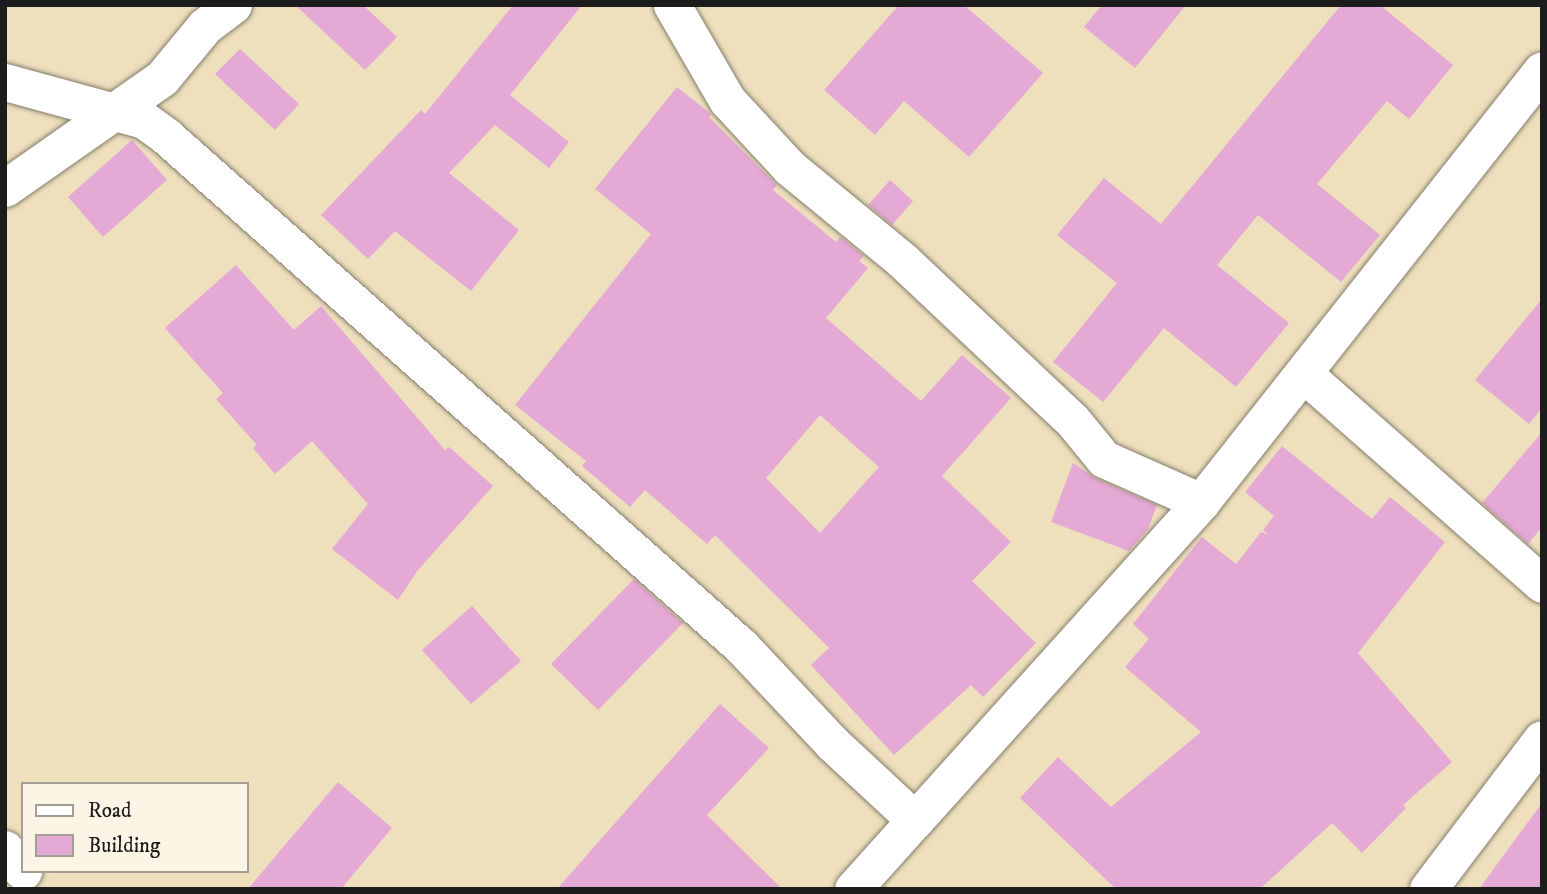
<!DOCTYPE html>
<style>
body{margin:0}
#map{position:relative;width:1547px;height:894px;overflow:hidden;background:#eedfbd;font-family:"IM FELL DW Pica",serif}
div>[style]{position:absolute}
.building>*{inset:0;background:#e4a9d4}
.roads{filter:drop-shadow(0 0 2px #857e6c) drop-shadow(0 0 2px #857e6c)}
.minor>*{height:37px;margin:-18.5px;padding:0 18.5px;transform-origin:18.5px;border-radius:18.5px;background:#fff}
.trunk>*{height:38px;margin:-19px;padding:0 19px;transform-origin:19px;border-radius:19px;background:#fff}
span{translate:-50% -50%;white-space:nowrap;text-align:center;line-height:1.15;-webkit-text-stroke:5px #fcf5e5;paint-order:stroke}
.frame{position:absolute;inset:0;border:7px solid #1c1c1c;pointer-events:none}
.legend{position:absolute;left:21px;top:782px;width:228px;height:91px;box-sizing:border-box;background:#fcf5e5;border:2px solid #a29e95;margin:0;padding:9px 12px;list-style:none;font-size:21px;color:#1c1c1c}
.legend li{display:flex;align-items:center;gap:14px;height:35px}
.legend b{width:35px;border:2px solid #a29e95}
</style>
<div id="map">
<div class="building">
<div style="clip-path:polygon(295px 5px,363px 5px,397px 37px,365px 70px)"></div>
<div style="clip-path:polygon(513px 5px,582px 5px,510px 95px,569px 142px,549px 168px,495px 125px,449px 173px,519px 230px,471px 291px,395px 231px,368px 259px,321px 215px,421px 110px,425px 114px)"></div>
<div style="clip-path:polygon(899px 5px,964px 5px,1043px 73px,969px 157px,904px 101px,875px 135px,824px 90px)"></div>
<div style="clip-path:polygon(1102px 5px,1186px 5px,1135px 68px,1084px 27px)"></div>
<div style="clip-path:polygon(1341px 5px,1380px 5px,1453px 65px,1409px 119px,1387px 101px,1317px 184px,1380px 235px,1341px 282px,1258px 215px,1217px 265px,1289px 323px,1236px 387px,1164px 328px,1103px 402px,1053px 362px,1117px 283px,1057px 235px,1104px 178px,1161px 224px)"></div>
<div style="clip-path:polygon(240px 49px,299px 104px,275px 130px,215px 74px)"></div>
<div style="clip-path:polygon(evenodd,677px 87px,711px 114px,709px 117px,777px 185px,773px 190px,836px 242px,840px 237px,864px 256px,859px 261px,868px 268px,826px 318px,921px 401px,962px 355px,1011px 398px,942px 476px,1011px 542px,972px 581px,1036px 643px,983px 697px,971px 685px,894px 755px,811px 665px,829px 648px,715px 535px,707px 544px,645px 490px,630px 507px,582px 466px,586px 461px,515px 405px,651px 234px,595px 189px,677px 87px,820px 415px,879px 467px,820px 533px,766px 478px,820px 415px)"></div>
<div style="clip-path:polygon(132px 140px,167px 180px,103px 237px,68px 197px)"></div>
<div style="clip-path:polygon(890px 180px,913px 201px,892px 225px,868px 205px)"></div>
<div style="clip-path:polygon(236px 265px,294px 330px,321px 306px,445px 450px,449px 447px,493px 486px,418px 570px,398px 600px,332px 549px,368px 504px,312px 441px,275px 474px,253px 448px,257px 445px,216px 399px,223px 393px,165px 328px)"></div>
<div style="clip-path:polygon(1542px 299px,1542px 408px,1529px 424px,1475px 380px)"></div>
<div style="clip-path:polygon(1542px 432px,1542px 527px,1528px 544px,1482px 503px)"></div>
<div style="clip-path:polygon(1282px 446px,1372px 519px,1390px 497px,1445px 542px,1358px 653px,1452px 762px,1403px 805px,1406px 808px,1362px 853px,1332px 823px,1260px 889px,1116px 889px,1020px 798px,1058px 757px,1111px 807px,1201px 732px,1125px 667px,1149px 639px,1133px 624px,1202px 537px,1236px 564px,1261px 532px,1269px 535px,1263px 530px,1274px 516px,1245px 492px)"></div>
<div style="clip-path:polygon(1073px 463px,1095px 478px,1157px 505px,1148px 529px,1129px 551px,1051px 522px)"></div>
<div style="clip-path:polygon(634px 579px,683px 623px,598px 710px,551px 664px)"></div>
<div style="clip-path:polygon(472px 606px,521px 661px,471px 704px,422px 650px)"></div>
<div style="clip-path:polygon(720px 704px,769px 748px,707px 815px,782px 889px,557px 889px)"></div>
<div style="clip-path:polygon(338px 782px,392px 828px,341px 889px,248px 889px)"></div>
<div style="clip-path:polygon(1542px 803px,1542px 889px,1479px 889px)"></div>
</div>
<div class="roads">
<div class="minor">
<div style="left:672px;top:5px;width:110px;rotate:59.9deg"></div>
<div style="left:727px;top:100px;width:93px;rotate:47.2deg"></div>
<div style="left:790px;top:168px;width:145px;rotate:39.4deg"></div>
<div style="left:902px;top:260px;width:233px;rotate:43.3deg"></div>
<div style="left:1072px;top:420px;width:50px;rotate:50.6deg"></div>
<div style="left:1104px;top:459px;width:106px;rotate:23.9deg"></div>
<div style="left:5px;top:82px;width:144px;rotate:15.3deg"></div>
<div style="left:144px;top:120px;width:29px;rotate:36deg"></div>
<div style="left:167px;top:137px;width:767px;rotate:41.57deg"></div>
<div style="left:741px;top:646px;width:133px;rotate:46.8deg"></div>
<div style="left:832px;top:743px;width:113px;rotate:42.9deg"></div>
<div style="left:915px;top:820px;width:428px;rotate:-48deg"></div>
<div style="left:1201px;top:502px;width:550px;rotate:-51.71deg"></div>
<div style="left:5px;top:188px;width:192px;rotate:-35deg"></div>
<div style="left:162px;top:78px;width:67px;rotate:-50.4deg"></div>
<div style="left:205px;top:26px;width:35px;rotate:-37deg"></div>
<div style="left:1304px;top:374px;width:317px;rotate:41.4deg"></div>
<div style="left:853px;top:889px;width:93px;rotate:-48.1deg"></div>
<div style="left:1428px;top:889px;width:188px;rotate:-52.8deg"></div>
</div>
<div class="trunk">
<div style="left:5px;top:850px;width:28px;rotate:49deg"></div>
</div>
</div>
<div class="frame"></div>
<ul class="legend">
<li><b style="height:9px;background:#fff"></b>Road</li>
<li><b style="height:19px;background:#e4a9d4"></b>Building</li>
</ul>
</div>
